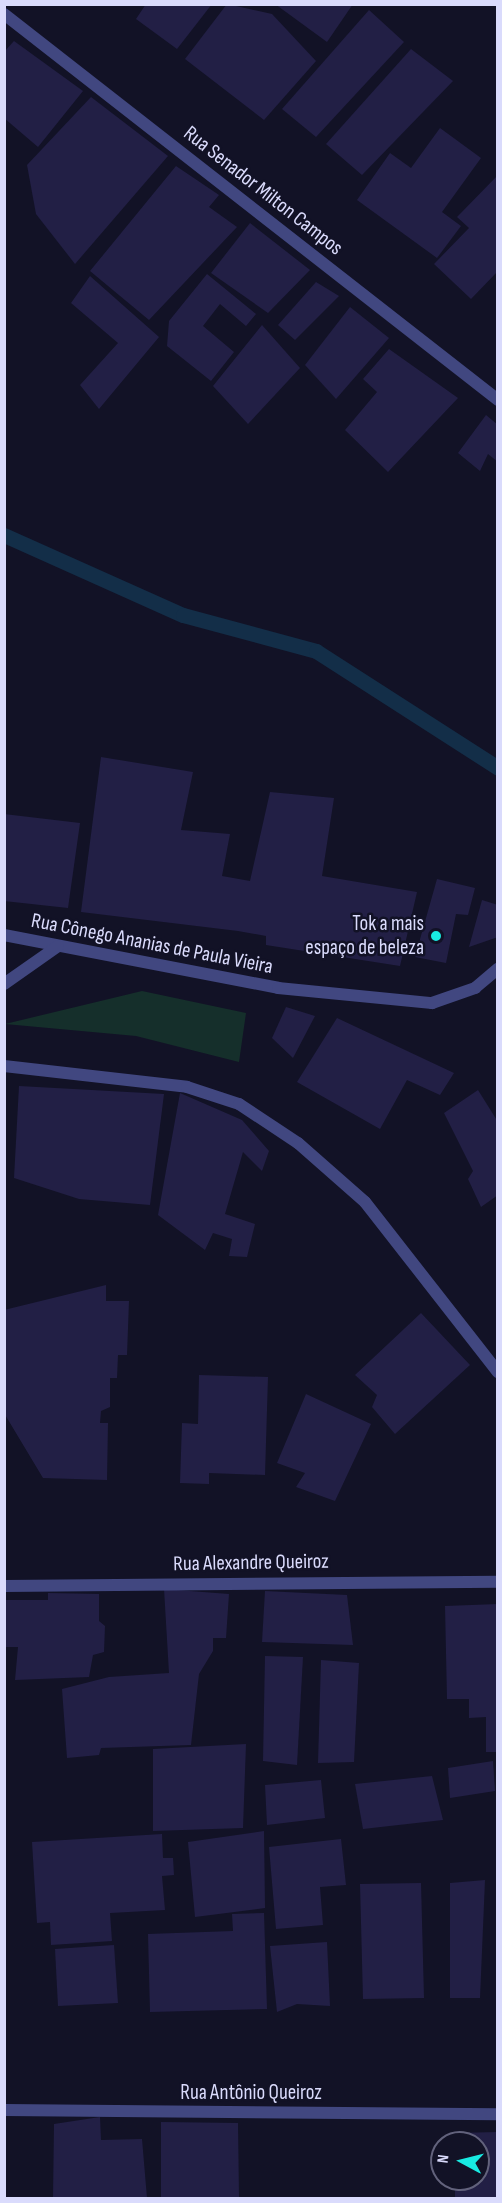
<!DOCTYPE html>
<meta charset="utf-8">
<style>
body{margin:0}
#map{position:relative;width:502px;height:2203px;overflow:hidden;background:#121226;font-family:"Sofia Sans Condensed",sans-serif}
div>[style]{position:absolute}
.green>*{inset:0;background:#152f2b}
.stream>*{height:15px;margin:-7.5px;padding:0 7.5px;transform-origin:7.5px;border-radius:7.5px;background:#132e48}
.building>*{inset:0;background:#221f45}
.minor>*{height:12px;margin:-6px;padding:0 6px;transform-origin:6px;border-radius:6px;background:#414780}
.tertiary>*{height:12px;margin:-6px;padding:0 6px;transform-origin:6px;border-radius:6px;background:#414780}
.dots>*{width:16px;height:16px;translate:-50% -50%;box-sizing:border-box;border:3px solid #121226;border-radius:50%}
span{translate:-50% -50%;white-space:nowrap;text-align:center;line-height:1.15;-webkit-text-stroke:5px #121226;paint-order:stroke}
.street-label{font-size:21px;color:#dadbfc}
.poi-label{font-size:21px;color:#dadbfc}
.right{translate:-100% -50%;text-align:right}
.frame{position:absolute;inset:0;border:6px solid #dadbfc;pointer-events:none}
.north{position:absolute;left:430px;top:2131px;width:60px;height:60px;box-sizing:border-box;background:#121226;border:2px solid #62627c;border-radius:50%;rotate:277deg;font-size:16px;font-weight:700;line-height:24px;text-align:center;color:#dadbfc}
.north::after{content:'';display:block;margin:auto;width:21px;height:27px;background:#18eae2;clip-path:polygon(50% 0,100% 100%,50% 72%,0 100%)}
</style>
<div id="map">
<div class="green">
<div style="clip-path:polygon(142px 991px,246px 1013px,239px 1062px,136px 1036px,5px 1024px)"></div>
</div>
<div class="stream">
<div style="left:4px;top:535px;width:196px;rotate:24.1deg"></div>
<div style="left:183px;top:615px;width:138px;rotate:15.1deg"></div>
<div style="left:316px;top:651px;width:216px;rotate:32.7deg"></div>
</div>
<div class="building">
<div style="clip-path:polygon(146px 4px,212px 4px,177px 49px,136px 19px)"></div>
<div style="clip-path:polygon(227px 4px,272px 14px,316px 61px,264px 120px,185px 59px)"></div>
<div style="clip-path:polygon(275px 4px,353px 4px,327px 42px)"></div>
<div style="clip-path:polygon(369px 10px,404px 42px,316px 137px,282px 109px)"></div>
<div style="clip-path:polygon(14px 41px,83px 91px,38px 147px,4px 118px,4px 52px)"></div>
<div style="clip-path:polygon(411px 49px,453px 81px,362px 175px,326px 144px)"></div>
<div style="clip-path:polygon(91px 97px,168px 156px,75px 264px,36px 214px,27px 165px)"></div>
<div style="clip-path:polygon(440px 128px,481px 158px,442px 212px,461px 226px,437px 258px,357px 200px,390px 153px,411px 168px)"></div>
<div style="clip-path:polygon(176px 166px,219px 195px,209px 207px,237px 227px,149px 320px,90px 271px)"></div>
<div style="clip-path:polygon(498px 175px,498px 271px,471px 299px,434px 264px,469px 228px,457px 217px)"></div>
<div style="clip-path:polygon(250px 223px,310px 270px,268px 313px,211px 273px)"></div>
<div style="clip-path:polygon(207px 274px,256px 314px,246px 326px,220px 304px,203px 326px,234px 352px,211px 381px,167px 346px,169px 321px)"></div>
<div style="clip-path:polygon(90px 276px,159px 337px,99px 409px,80px 385px,118px 343px,71px 303px)"></div>
<div style="clip-path:polygon(316px 282px,339px 296px,295px 340px,278px 325px)"></div>
<div style="clip-path:polygon(350px 307px,389px 338px,336px 399px,305px 365px)"></div>
<div style="clip-path:polygon(262px 325px,300px 368px,248px 424px,213px 386px)"></div>
<div style="clip-path:polygon(389px 349px,458px 398px,388px 472px,345px 430px,377px 392px,363px 379px)"></div>
<div style="clip-path:polygon(486px 415px,498px 425px,498px 462px,488px 454px,480px 471px,458px 453px)"></div>
<div style="clip-path:polygon(101px 757px,193px 772px,181px 830px,230px 834px,222px 876px,250px 881px,270px 792px,334px 798px,322px 876px,417px 892px,400px 966px,266px 945px,266px 936px,238px 931px,81px 912px)"></div>
<div style="clip-path:polygon(4px 814px,80px 823px,68px 908px,4px 901px)"></div>
<div style="clip-path:polygon(437px 879px,475px 888px,468px 915px,456px 914px,446px 963px,415px 957px)"></div>
<div style="clip-path:polygon(482px 900px,498px 905px,498px 937px,469px 947px)"></div>
<div style="clip-path:polygon(286px 1007px,315px 1016px,293px 1058px,272px 1038px)"></div>
<div style="clip-path:polygon(337px 1018px,454px 1073px,440px 1095px,407px 1080px,380px 1129px,297px 1082px)"></div>
<div style="clip-path:polygon(19px 1086px,164px 1094px,150px 1205px,79px 1199px,14px 1178px)"></div>
<div style="clip-path:polygon(478px 1090px,498px 1122px,498px 1195px,481px 1207px,468px 1179px,473px 1171px,444px 1113px)"></div>
<div style="clip-path:polygon(180px 1093px,242px 1120px,269px 1151px,262px 1171px,243px 1152px,225px 1214px,255px 1224px,247px 1257px,229px 1256px,232px 1239px,213px 1233px,205px 1250px,158px 1215px)"></div>
<div style="clip-path:polygon(106px 1285px,106px 1301px,129px 1301px,127px 1355px,118px 1355px,117px 1378px,110px 1378px,110px 1407px,101px 1411px,100px 1423px,108px 1423px,107px 1480px,43px 1478px,4px 1413px,4px 1310px)"></div>
<div style="clip-path:polygon(421px 1313px,470px 1365px,395px 1434px,372px 1407px,377px 1395px,355px 1375px)"></div>
<div style="clip-path:polygon(199px 1375px,268px 1377px,265px 1475px,209px 1473px,209px 1484px,180px 1483px,182px 1423px,198px 1424px)"></div>
<div style="clip-path:polygon(306px 1394px,371px 1424px,335px 1501px,296px 1487px,305px 1473px,277px 1463px)"></div>
<div style="clip-path:polygon(164px 1589px,229px 1594px,226px 1638px,213px 1638px,213px 1651px,199px 1674px,191px 1745px,101px 1748px,99px 1755px,67px 1758px,62px 1689px,109px 1677px,169px 1673px)"></div>
<div style="clip-path:polygon(265px 1591px,347px 1595px,353px 1645px,262px 1642px)"></div>
<div style="clip-path:polygon(48px 1593px,99px 1594px,99px 1621px,105px 1626px,104px 1652px,93px 1655px,89px 1677px,15px 1680px,18px 1647px,4px 1647px,4px 1600px,48px 1600px)"></div>
<div style="clip-path:polygon(498px 1604px,498px 1752px,486px 1752px,486px 1717px,469px 1718px,469px 1699px,447px 1699px,445px 1606px)"></div>
<div style="clip-path:polygon(265px 1656px,303px 1657px,297px 1765px,263px 1761px)"></div>
<div style="clip-path:polygon(321px 1660px,359px 1663px,354px 1762px,318px 1763px)"></div>
<div style="clip-path:polygon(246px 1744px,243px 1828px,153px 1831px,153px 1749px)"></div>
<div style="clip-path:polygon(493px 1761px,495px 1791px,450px 1798px,448px 1768px)"></div>
<div style="clip-path:polygon(432px 1776px,443px 1820px,363px 1829px,355px 1784px)"></div>
<div style="clip-path:polygon(321px 1780px,325px 1818px,267px 1825px,265px 1785px)"></div>
<div style="clip-path:polygon(264px 1831px,265px 1908px,195px 1917px,188px 1842px)"></div>
<div style="clip-path:polygon(162px 1834px,163px 1858px,173px 1858px,174px 1875px,162px 1876px,165px 1910px,110px 1913px,112px 1941px,51px 1945px,50px 1922px,37px 1923px,32px 1842px)"></div>
<div style="clip-path:polygon(341px 1839px,346px 1885px,320px 1887px,323px 1925px,276px 1929px,269px 1847px)"></div>
<div style="clip-path:polygon(485px 1880px,480px 1998px,450px 1998px,450px 1883px)"></div>
<div style="clip-path:polygon(421px 1883px,424px 1998px,363px 1999px,360px 1884px)"></div>
<div style="clip-path:polygon(264px 1913px,267px 2009px,150px 2012px,148px 1934px,233px 1931px,232px 1914px)"></div>
<div style="clip-path:polygon(327px 1942px,330px 2006px,297px 2004px,277px 2012px,270px 1946px)"></div>
<div style="clip-path:polygon(114px 1945px,118px 2003px,58px 2006px,55px 1949px)"></div>
<div style="clip-path:polygon(100px 2117px,101px 2140px,142px 2139px,147px 2198px,53px 2198px,54px 2124px)"></div>
<div style="clip-path:polygon(161px 2122px,238px 2123px,239px 2198px,161px 2198px)"></div>
<div style="clip-path:polygon(498px 2132px,498px 2198px,455px 2198px,455px 2179px,478px 2179px,478px 2143px,454px 2143px,454px 2133px)"></div>
</div>
<div class="minor">
<div style="left:4px;top:14px;width:627px;rotate:38deg"></div>
<div style="left:4px;top:1066px;width:184px;rotate:6.5deg"></div>
<div style="left:187px;top:1087px;width:55px;rotate:18.1deg"></div>
<div style="left:239px;top:1104px;width:71px;rotate:33.5deg"></div>
<div style="left:298px;top:1143px;width:89px;rotate:41.4deg"></div>
<div style="left:365px;top:1202px;width:216px;rotate:52deg"></div>
<div style="left:4px;top:1586px;width:494px;rotate:-0.5deg"></div>
<div style="left:4px;top:2110px;width:494px;rotate:0.5deg"></div>
</div>
<div class="tertiary">
<div style="left:4px;top:935px;width:279px;rotate:10.9deg"></div>
<div style="left:278px;top:988px;width:155px;rotate:5.6deg"></div>
<div style="left:432px;top:1003px;width:46px;rotate:-19.2deg"></div>
<div style="left:475px;top:988px;width:30px;rotate:-40deg"></div>
<div style="left:4px;top:984px;width:66px;rotate:-35.1deg"></div>
</div>
<div class="dots">
<div style="left:436px;top:936px;background:#18eae2"></div>
</div>
<div class="street-label">
<span style="left:263px;top:191px;rotate:38deg">Rua Senador Milton Campos</span>
<span style="left:152px;top:944px;rotate:11deg">Rua Cônego Ananias de Paula Vieira</span>
<span style="left:251px;top:1563px;rotate:-1deg">Rua Alexandre Queiroz</span>
<span style="left:251px;top:2093px">Rua Antônio Queiroz</span>
</div>
<div class="poi-label">
<span class="right" style="left:424px;top:936px">Tok a mais<br>espaço de beleza</span>
</div>
<div class="frame"></div>
<div class="north">N</div>
</div>
